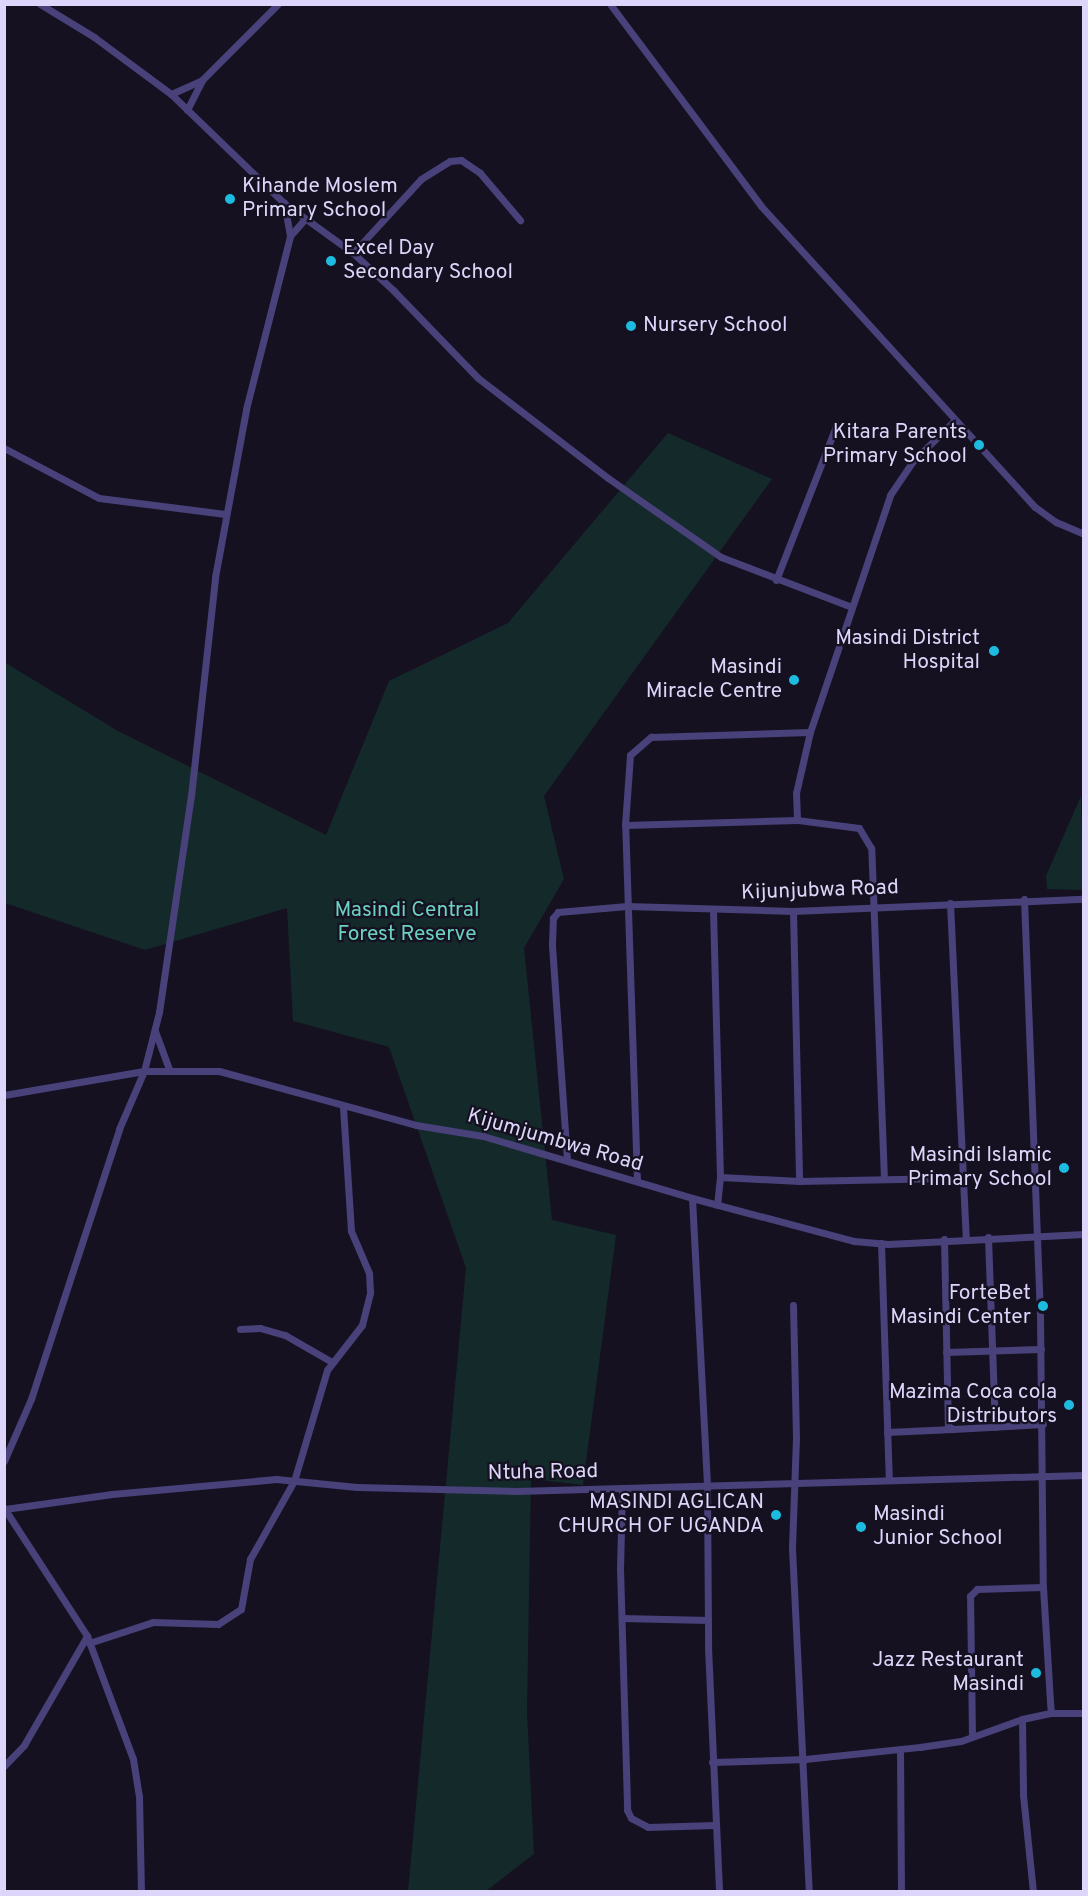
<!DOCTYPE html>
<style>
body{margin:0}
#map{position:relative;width:1088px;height:1896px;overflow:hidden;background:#151121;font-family:Overpass,sans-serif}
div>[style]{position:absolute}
.green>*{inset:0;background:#14292a}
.minor>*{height:7px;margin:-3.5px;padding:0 3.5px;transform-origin:3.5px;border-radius:3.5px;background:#48417a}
.dots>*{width:16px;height:16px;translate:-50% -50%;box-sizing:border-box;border:3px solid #151121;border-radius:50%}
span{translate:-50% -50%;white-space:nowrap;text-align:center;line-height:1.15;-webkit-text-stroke:4.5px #151121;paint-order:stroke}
.poi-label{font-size:21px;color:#ddd6fa}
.left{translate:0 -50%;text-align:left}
.right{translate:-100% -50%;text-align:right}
.street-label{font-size:21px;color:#ddd6fa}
.park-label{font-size:21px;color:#6bd1c0}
.frame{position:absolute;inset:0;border:6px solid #ddd6fa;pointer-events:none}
</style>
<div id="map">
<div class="green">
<div style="clip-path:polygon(668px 433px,772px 479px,544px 796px,564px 879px,524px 948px,552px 1220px,616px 1235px,583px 1485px,531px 1479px,527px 1712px,534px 1854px,486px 1891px,408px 1891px,466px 1268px,389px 1047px,293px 1021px,287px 908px,145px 950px,5px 903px,4px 662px,118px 731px,326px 835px,389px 681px,508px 623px)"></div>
<div style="clip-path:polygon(1081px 796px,1083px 890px,1047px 889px,1046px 876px)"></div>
</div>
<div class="minor">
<div style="left:40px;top:4px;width:63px;rotate:31.4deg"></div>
<div style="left:94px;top:37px;width:96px;rotate:36.5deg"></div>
<div style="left:171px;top:94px;width:157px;rotate:44deg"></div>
<div style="left:284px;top:203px;width:85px;rotate:35.9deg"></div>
<div style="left:353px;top:253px;width:54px;rotate:42.8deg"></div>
<div style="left:393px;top:290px;width:122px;rotate:46deg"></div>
<div style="left:478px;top:378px;width:164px;rotate:37.6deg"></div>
<div style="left:608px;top:478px;width:138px;rotate:35deg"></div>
<div style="left:721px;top:557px;width:140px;rotate:20.9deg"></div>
<div style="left:610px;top:4px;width:252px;rotate:53.2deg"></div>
<div style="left:761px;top:206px;width:407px;rotate:47.7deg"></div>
<div style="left:1035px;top:507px;width:26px;rotate:36deg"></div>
<div style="left:1056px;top:522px;width:30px;rotate:23deg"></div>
<div style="left:171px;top:94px;width:34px;rotate:-24deg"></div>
<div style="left:187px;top:110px;width:34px;rotate:-63deg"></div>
<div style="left:202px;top:80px;width:107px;rotate:-45deg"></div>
<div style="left:290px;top:236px;width:21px;rotate:-49deg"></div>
<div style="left:353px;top:253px;width:100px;rotate:-47.4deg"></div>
<div style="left:421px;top:179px;width:34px;rotate:-32deg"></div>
<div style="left:450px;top:161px;width:11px;rotate:-5deg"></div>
<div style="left:461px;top:160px;width:23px;rotate:34deg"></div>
<div style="left:480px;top:173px;width:62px;rotate:49.6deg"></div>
<div style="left:4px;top:448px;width:107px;rotate:27.8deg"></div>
<div style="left:99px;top:498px;width:127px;rotate:7.2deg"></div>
<div style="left:776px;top:580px;width:165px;rotate:-68.7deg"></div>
<div style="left:625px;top:825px;width:172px;rotate:-1.7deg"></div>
<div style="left:1024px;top:899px;width:417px;rotate:87.8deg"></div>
<div style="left:1040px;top:1316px;width:271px;rotate:89.4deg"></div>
<div style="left:1043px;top:1587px;width:115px;rotate:86.5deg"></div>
<div style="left:1050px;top:1702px;width:11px;rotate:85deg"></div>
<div style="left:1051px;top:1713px;width:33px"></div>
<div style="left:950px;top:903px;width:336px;rotate:87.3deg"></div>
<div style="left:713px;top:910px;width:267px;rotate:88.5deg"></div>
<div style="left:720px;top:1177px;width:28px;rotate:96deg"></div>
<div style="left:793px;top:911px;width:270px;rotate:88.7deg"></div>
<div style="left:155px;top:1031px;width:40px;rotate:69.8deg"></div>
<div style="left:4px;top:1095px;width:142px;rotate:-9.7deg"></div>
<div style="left:144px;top:1071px;width:75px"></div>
<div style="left:219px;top:1071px;width:204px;rotate:15.3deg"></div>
<div style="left:416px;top:1125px;width:68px;rotate:9.3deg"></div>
<div style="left:483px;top:1136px;width:218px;rotate:16.5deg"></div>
<div style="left:692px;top:1198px;width:168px;rotate:14.9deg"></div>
<div style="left:854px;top:1241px;width:34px;rotate:5deg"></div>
<div style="left:888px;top:1244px;width:196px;rotate:-2.9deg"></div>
<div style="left:567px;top:1160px;width:217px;rotate:-94deg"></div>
<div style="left:552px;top:944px;width:26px;rotate:-88deg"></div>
<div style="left:553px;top:918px;width:8px;rotate:-50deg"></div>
<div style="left:558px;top:912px;width:69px;rotate:-5deg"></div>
<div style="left:627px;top:906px;width:166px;rotate:1.7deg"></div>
<div style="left:793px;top:911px;width:291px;rotate:-2.4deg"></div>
<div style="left:720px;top:1177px;width:79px;rotate:2.9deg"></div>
<div style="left:799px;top:1181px;width:163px;rotate:-1.1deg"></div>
<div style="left:884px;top:1179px;width:331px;rotate:-92.2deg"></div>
<div style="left:871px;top:848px;width:23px;rotate:-121deg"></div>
<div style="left:859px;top:828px;width:63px;rotate:-172.6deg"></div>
<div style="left:797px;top:820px;width:27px;rotate:-92deg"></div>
<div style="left:796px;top:793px;width:63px;rotate:-77.1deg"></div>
<div style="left:810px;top:732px;width:250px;rotate:-71.3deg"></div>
<div style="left:890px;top:495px;width:40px;rotate:-56deg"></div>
<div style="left:912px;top:462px;width:60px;rotate:-44.3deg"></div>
<div style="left:637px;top:1181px;width:356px;rotate:-91.9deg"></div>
<div style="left:625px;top:825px;width:70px;rotate:-85.9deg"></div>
<div style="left:630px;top:755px;width:28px;rotate:-41deg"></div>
<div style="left:651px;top:737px;width:159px;rotate:-1.8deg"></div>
<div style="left:692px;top:1198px;width:287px;rotate:87deg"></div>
<div style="left:707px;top:1485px;width:162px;rotate:89.6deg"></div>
<div style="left:708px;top:1647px;width:245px;rotate:87.4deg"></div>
<div style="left:988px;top:1237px;width:190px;rotate:87.9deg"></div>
<div style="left:944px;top:1239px;width:187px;rotate:88.8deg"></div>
<div style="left:948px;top:1426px;width:6px;rotate:31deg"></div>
<div style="left:953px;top:1429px;width:90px;rotate:-3.2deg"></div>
<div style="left:881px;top:1243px;width:236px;rotate:88.1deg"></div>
<div style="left:793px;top:1305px;width:133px;rotate:88.7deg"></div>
<div style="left:796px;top:1438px;width:110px;rotate:92.1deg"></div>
<div style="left:792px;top:1548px;width:344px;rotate:87.2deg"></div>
<div style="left:240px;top:1329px;width:20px;rotate:-3deg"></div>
<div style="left:260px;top:1328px;width:26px;rotate:16deg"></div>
<div style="left:285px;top:1335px;width:54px;rotate:29.9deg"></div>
<div style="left:946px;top:1352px;width:95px;rotate:-1.8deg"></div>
<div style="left:887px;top:1432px;width:66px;rotate:-2.6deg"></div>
<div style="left:4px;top:1461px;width:68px;rotate:-66.5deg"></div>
<div style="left:31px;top:1399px;width:284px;rotate:-71.9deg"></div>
<div style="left:119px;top:1129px;width:63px;rotate:-66.7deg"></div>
<div style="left:144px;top:1071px;width:61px;rotate:-75.7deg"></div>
<div style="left:159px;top:1012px;width:218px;rotate:-81.6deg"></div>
<div style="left:191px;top:796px;width:220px;rotate:-83.7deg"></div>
<div style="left:215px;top:577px;width:171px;rotate:-79.5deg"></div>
<div style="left:246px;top:409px;width:179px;rotate:-75.7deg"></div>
<div style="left:290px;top:236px;width:34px;rotate:-100deg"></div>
<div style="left:622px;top:1488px;width:80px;rotate:91.4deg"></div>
<div style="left:620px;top:1568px;width:242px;rotate:88.3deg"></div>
<div style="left:627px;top:1810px;width:9px;rotate:63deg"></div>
<div style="left:631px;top:1818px;width:19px;rotate:28deg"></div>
<div style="left:648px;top:1827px;width:67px;rotate:-1.7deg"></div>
<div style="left:4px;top:1508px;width:153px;rotate:57deg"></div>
<div style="left:87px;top:1636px;width:131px;rotate:69.5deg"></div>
<div style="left:133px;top:1759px;width:37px;rotate:81deg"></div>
<div style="left:139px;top:1796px;width:96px;rotate:88.8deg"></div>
<div style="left:5px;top:1509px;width:108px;rotate:-8deg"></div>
<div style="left:112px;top:1494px;width:165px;rotate:-5.2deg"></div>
<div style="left:276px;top:1479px;width:81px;rotate:5.6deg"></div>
<div style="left:357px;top:1487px;width:160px;rotate:1.4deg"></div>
<div style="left:517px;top:1491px;width:567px;rotate:-1.62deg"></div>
<div style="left:622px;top:1618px;width:86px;rotate:1.3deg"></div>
<div style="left:89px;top:1643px;width:67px;rotate:-18.2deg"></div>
<div style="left:153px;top:1622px;width:65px;rotate:1.8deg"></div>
<div style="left:218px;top:1624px;width:27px;rotate:-33deg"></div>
<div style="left:241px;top:1609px;width:51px;rotate:-79.8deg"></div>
<div style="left:250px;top:1559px;width:90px;rotate:-60.6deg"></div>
<div style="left:294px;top:1481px;width:116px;rotate:-73.4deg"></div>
<div style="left:327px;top:1370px;width:57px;rotate:-52.1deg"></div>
<div style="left:362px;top:1325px;width:34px;rotate:-76deg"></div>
<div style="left:370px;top:1292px;width:19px;rotate:-93deg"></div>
<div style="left:369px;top:1273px;width:46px;rotate:-113.2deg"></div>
<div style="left:351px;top:1231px;width:125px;rotate:-93.7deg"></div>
<div style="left:1022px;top:1719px;width:76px;rotate:89.2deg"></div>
<div style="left:1023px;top:1795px;width:98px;rotate:84.1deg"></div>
<div style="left:972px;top:1736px;width:140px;rotate:-90.8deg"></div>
<div style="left:970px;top:1596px;width:10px;rotate:-45deg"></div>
<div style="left:977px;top:1589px;width:66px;rotate:-1.7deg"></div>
<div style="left:900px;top:1749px;width:143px;rotate:89.6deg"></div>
<div style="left:712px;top:1762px;width:93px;rotate:-1.8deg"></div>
<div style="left:805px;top:1759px;width:116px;rotate:-6deg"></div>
<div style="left:920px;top:1747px;width:41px;rotate:-8.3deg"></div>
<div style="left:961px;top:1741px;width:65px;rotate:-19.8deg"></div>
<div style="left:1022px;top:1719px;width:30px;rotate:-12deg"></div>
<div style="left:4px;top:1766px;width:29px;rotate:-46deg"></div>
<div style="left:24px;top:1745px;width:126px;rotate:-60deg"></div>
</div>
<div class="dots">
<div style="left:230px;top:199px;background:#1dbbdf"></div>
<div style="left:331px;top:261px;background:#1dbbdf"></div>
<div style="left:631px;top:326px;background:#1dbbdf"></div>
<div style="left:979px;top:445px;background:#1dbbdf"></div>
<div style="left:994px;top:651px;background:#1dbbdf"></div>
<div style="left:794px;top:680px;background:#1dbbdf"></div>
<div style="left:1064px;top:1168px;background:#1dbbdf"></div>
<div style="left:1043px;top:1306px;background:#1dbbdf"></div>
<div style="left:1069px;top:1405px;background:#1dbbdf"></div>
<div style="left:776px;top:1515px;background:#1dbbdf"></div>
<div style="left:861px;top:1527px;background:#1dbbdf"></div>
<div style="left:1036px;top:1673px;background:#1dbbdf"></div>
</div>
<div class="poi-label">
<span class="left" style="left:242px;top:199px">Kihande Moslem<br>Primary School</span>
<span class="left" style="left:343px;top:261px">Excel Day<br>Secondary School</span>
<span class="left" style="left:643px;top:326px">Nursery School</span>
<span class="right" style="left:967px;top:445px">Kitara Parents<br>Primary School</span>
<span class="right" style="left:980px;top:651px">Masindi District<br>Hospital</span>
<span class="right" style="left:782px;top:680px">Masindi<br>Miracle Centre</span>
<span class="right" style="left:1052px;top:1168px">Masindi Islamic<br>Primary School</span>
<span class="right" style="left:1031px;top:1306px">ForteBet<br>Masindi Center</span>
<span class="right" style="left:1057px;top:1405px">Mazima Coca cola<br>Distributors</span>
<span class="right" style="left:764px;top:1515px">MASINDI AGLICAN<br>CHURCH OF UGANDA</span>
<span class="left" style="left:873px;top:1527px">Masindi<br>Junior School</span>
<span class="right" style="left:1024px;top:1673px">Jazz Restaurant<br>Masindi</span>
</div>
<div class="street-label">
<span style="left:820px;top:891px;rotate:-2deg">Kijunjubwa Road</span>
<span style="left:555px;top:1141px;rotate:16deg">Kijumjumbwa Road</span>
<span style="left:543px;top:1473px;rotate:-1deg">Ntuha Road</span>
</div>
<div class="park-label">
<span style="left:407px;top:923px">Masindi Central<br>Forest Reserve</span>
</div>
<div class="frame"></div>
</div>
